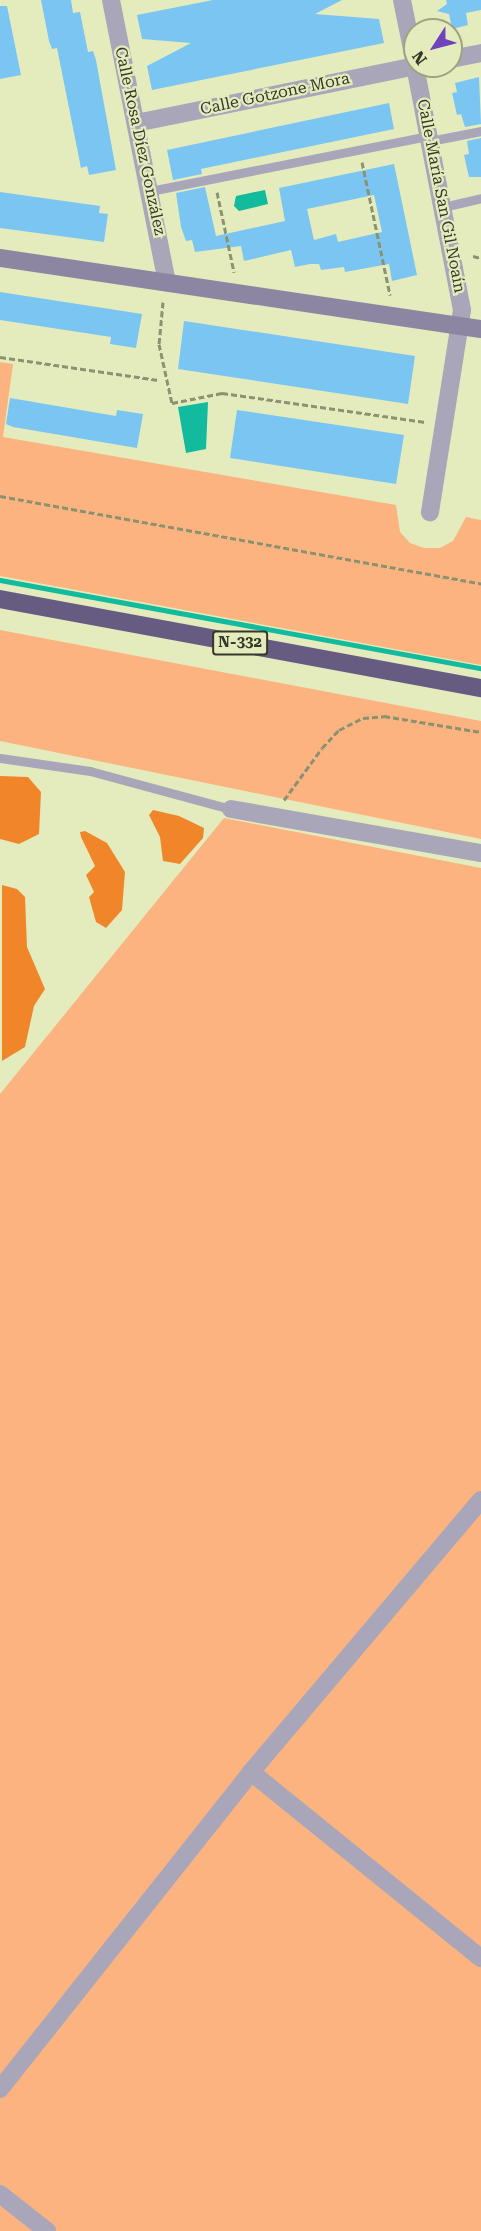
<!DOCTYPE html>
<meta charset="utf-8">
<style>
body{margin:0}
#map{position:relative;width:481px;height:2231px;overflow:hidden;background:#e4ecbe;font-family:"Roboto Serif",serif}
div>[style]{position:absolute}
.green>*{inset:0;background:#fcb37f}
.forest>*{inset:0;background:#f08629}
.water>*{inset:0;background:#12ba9e}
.stream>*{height:5px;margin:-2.5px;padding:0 2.5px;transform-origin:2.5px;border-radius:2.5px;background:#12ba9e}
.building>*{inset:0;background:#7bc5f2}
.path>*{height:3px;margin-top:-1.5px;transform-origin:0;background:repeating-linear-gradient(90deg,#8b9171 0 6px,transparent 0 9px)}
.lane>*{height:9px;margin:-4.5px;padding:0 4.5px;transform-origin:4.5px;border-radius:4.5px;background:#aaa6b9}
.street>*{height:18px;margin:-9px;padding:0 9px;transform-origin:9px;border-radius:9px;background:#aaa6b9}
.secondary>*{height:18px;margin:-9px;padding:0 9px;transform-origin:9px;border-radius:9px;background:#8d86a2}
.highway>*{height:18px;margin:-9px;padding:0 9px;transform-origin:9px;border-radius:9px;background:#665c82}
span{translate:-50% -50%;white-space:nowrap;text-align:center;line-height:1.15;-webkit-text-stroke:4.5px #e4ecbe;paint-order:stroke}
.shield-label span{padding:2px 4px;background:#e4ecbe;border:2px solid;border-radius:4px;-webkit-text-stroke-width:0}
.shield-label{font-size:15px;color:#353826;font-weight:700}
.street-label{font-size:16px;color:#353826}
.north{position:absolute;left:403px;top:18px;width:60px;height:60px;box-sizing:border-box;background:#e4ecbe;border:2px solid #9ea481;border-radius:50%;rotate:234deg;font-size:16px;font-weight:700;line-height:24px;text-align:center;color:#353826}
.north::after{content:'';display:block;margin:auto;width:21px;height:27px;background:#6f43bb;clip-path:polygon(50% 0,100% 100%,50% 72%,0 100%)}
</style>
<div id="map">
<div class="green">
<div style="clip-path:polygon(0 362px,13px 364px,3px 437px,396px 505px,400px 532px,410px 543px,424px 548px,440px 548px,453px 541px,466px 517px,481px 520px,481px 665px,0 576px)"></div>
<div style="clip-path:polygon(0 630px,481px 721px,481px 839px,0 741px)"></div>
<div style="clip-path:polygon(224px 818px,481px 868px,481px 2231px,0 2231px,0 1094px)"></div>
</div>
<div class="forest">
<div style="clip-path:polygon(0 776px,28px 777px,41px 792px,39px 834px,19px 844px,0 839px)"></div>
<div style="clip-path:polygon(153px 810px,179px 816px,204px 828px,203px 838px,180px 864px,163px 861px,160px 837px,149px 815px)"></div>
<div style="clip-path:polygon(85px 831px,107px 843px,125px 872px,122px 910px,106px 928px,96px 922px,89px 897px,94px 892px,86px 875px,95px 866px,81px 837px,80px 832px)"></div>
<div style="clip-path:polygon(2px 885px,17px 889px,25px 897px,27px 947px,45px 989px,34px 1006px,25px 1047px,2px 1061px)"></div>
</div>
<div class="water">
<div style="clip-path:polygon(265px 190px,268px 204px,239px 211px,234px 206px,236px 196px)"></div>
<div style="clip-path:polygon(208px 402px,206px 449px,186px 453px,178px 407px)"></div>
</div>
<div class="stream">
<div style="left:0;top:580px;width:489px;rotate:10.4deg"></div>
</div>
<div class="building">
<div style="clip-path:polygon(41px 0,71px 0,73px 13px,80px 12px,88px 52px,93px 51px,96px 60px,116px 170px,89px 175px,87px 166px,81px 168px,57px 48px,52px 49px,49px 41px)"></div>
<div style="clip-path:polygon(213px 0,342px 0,315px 14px,379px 19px,384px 43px,152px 90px,147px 66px,191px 43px,142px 39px,137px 15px)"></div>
<div style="clip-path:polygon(446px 0,481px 0,481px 10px,466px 13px,468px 25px,452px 29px,449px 14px,437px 11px,447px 4px)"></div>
<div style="clip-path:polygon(0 6px,7px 6px,21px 75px,0 79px)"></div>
<div style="clip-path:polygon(479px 77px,481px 124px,465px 127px,461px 114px,457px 115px,452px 93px,457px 92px,455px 83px)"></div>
<div style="clip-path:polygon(389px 103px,394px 129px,201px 169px,202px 174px,173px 180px,167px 150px)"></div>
<div style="clip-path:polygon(481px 138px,481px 177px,469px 177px,464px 155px,469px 154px,467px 141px)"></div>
<div style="clip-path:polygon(evenodd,394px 164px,417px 275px,392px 281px,389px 264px,345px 272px,344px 267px,321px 270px,319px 264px,310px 264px,295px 267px,291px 250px,244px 261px,241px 246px,195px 252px,192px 240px,186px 241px,181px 227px,176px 193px,205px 187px,216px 236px,285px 221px,279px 188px,394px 164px,374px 195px,382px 232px,338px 242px,336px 234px,314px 240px,307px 209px,374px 195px)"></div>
<div style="clip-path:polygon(0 192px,100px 206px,99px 213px,108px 214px,104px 242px,0 228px)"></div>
<div style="clip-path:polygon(0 292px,142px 314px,136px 348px,110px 344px,111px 337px,0 320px)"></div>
<div style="clip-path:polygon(184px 321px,415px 356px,408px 404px,178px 369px)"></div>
<div style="clip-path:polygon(10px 398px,116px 416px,117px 410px,143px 414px,137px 448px,13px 427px,6px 424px)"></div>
<div style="clip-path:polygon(237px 410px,404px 435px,396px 484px,230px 458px)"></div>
</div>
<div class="path">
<div style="left:362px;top:162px;width:136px;rotate:78.1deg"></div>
<div style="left:217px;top:192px;width:82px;rotate:78deg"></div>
<div style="left:473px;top:256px;width:8px;rotate:14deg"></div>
<div style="left:163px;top:302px;width:42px;rotate:95.4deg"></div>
<div style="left:159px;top:344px;width:60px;rotate:77.6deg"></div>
<div style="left:172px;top:403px;width:51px;rotate:-11.3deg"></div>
<div style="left:222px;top:393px;width:207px;rotate:8.1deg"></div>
<div style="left:0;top:357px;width:160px;rotate:8.3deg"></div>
<div style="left:0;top:496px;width:489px;rotate:10.3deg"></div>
<div style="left:284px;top:800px;width:64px;rotate:-53.8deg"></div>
<div style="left:322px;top:748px;width:25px;rotate:-47deg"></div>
<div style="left:339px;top:730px;width:27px;rotate:-27deg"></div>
<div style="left:363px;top:718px;width:21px;rotate:-5deg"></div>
<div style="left:384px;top:716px;width:98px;rotate:9.4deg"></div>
</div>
<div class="lane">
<div style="left:430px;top:141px;width:52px;rotate:-11.1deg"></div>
<div style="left:150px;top:191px;width:284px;rotate:-11.2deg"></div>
<div style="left:443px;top:207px;width:39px;rotate:-13deg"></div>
<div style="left:0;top:758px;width:91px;rotate:8.2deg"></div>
<div style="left:90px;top:771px;width:146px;rotate:15.1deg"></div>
</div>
<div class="street">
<div style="left:111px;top:0;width:288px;rotate:78.8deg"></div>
<div style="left:402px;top:0;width:65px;rotate:78.5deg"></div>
<div style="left:451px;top:59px;width:31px;rotate:-11deg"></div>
<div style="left:415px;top:66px;width:248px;rotate:79.1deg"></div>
<div style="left:462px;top:310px;width:205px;rotate:99deg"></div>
<div style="left:136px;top:123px;width:285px;rotate:-11.5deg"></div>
<div style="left:231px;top:809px;width:254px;rotate:10deg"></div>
<div style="left:251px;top:1772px;width:296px;rotate:39deg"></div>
<div style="left:0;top:2089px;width:404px;rotate:-51.6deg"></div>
<div style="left:251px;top:1772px;width:356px;rotate:-49.8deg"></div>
<div style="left:0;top:2194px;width:60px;rotate:38.2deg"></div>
</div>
<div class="secondary">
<div style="left:0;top:258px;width:486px;rotate:8.4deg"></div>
</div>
<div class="highway">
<div style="left:0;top:599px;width:489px;rotate:10.5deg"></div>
</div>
<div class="shield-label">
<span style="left:240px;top:643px">N-332</span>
</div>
<div class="street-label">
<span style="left:275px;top:94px;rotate:-12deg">Calle Gotzone Mora</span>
<span style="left:140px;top:141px;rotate:78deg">Calle Rosa Díez González</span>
<span style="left:441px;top:196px;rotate:79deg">Calle María San Gil Noaín</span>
</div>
<div class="north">N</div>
</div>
